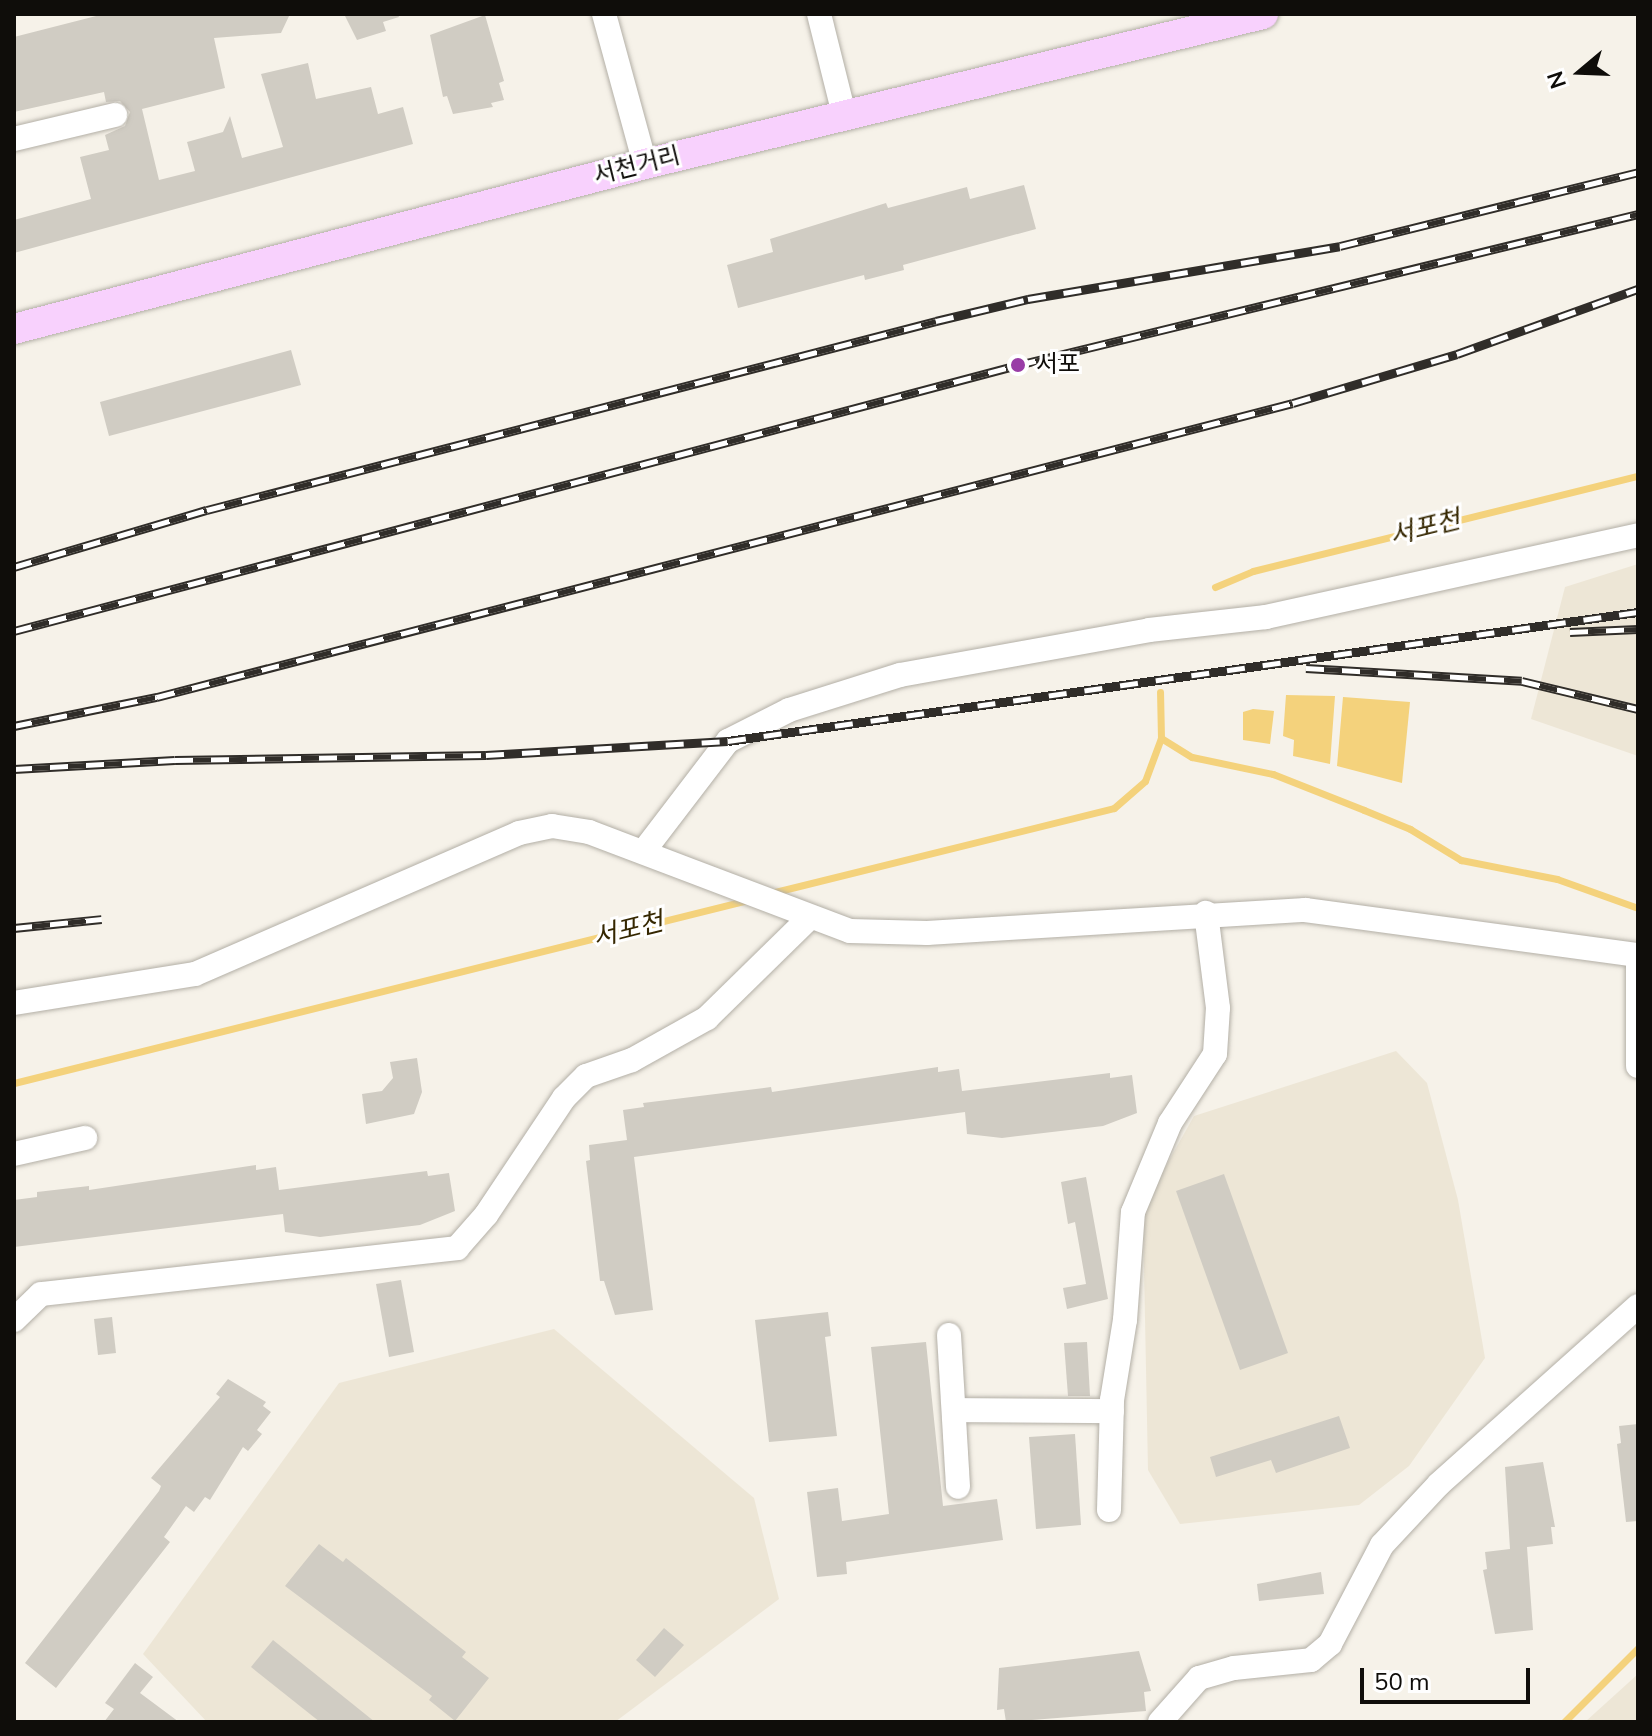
<!DOCTYPE html>
<meta charset="utf-8">
<style>
body{margin:0}
#map{position:relative;width:1652px;height:1736px;overflow:hidden;background:#f6f2e9;font-family:"Nunito Sans","Noto Sans KR",sans-serif}
div>[style]{position:absolute}
.built>*{inset:0;background:#ede6d6}
.water>*{inset:0;background:#f4d27c}
.stream>*{height:7px;margin:-3.5px;padding:0 3.5px;transform-origin:3.5px;border-radius:3.5px;background:#f4d27c}
.building>*{inset:0;background:#d0ccc3}
.roads{filter:drop-shadow(0 0 2px #b3afa6) drop-shadow(0 0 2px #b3afa6)}
.minor>*{height:24px;margin:-12px;padding:0 12px;transform-origin:12px;border-radius:12px;background:#fff}
.major>*{height:30px;margin:-15px;padding:0 15px;transform-origin:15px;border-radius:15px;background:#f8d1fd}
.rail>*{height:9px;margin-top:-4.5px;transform-origin:0;background:repeating-linear-gradient(90deg,#fff 0 18px,#302d29 0 36px);box-sizing:border-box;border-block:2px solid #302d29}
.dots>*{width:22px;height:22px;translate:-50% -50%;box-sizing:border-box;border:4px solid #fff;border-radius:50%}
span{translate:-50% -50%;white-space:nowrap;text-align:center;line-height:1.15;-webkit-text-stroke:6px #fff;paint-order:stroke}
.street-label{font-size:24px;color:#0f0d0a}
.poi-label{font-size:24px;color:#0f0d0a}
.left{translate:0 -50%;text-align:left}
.water-label{font-size:26px;color:#352701;font-style:italic}
.frame{position:absolute;inset:0;border:16px solid #0f0d0a;pointer-events:none}
.north{position:absolute;left:1540px;top:32px;width:80px;height:80px;-webkit-text-stroke:6px #fff;paint-order:stroke;rotate:251deg;font-size:22px;font-weight:700;line-height:32px;text-align:center;color:#0f0d0a}
.north::after{content:'';display:block;margin:auto;width:28px;height:36px;background:#0f0d0a;clip-path:polygon(50% 0,100% 100%,50% 72%,0 100%)}
.scale{position:absolute;left:1360px;top:1668px;width:170px;height:36px;box-sizing:border-box;border:4px solid #0f0d0a;border-top:0;padding-left:10px;font-size:24px;line-height:28px;white-space:nowrap;color:#0f0d0a;-webkit-text-stroke:6px #fff;paint-order:stroke}
</style>
<div id="map">
<div class="built">
<div style="clip-path:polygon(1638px 564px,1638px 756px,1531px 719px,1565px 587px)"></div>
<div style="clip-path:polygon(1396px 1051px,1427px 1083px,1458px 1200px,1485px 1358px,1409px 1466px,1359px 1505px,1180px 1524px,1148px 1470px,1143px 1217px,1154px 1187px,1194px 1116px)"></div>
<div style="clip-path:polygon(554px 1329px,754px 1498px,779px 1599px,615px 1722px,207px 1722px,143px 1654px,339px 1383px)"></div>
<div style="clip-path:polygon(1638px 1674px,1638px 1722px,1585px 1722px)"></div>
</div>
<div class="water">
<div style="clip-path:polygon(1286px 695px,1335px 696px,1330px 764px,1293px 756px,1294px 740px,1283px 736px)"></div>
<div style="clip-path:polygon(1343px 697px,1410px 702px,1402px 783px,1337px 766px)"></div>
<div style="clip-path:polygon(1253px 709px,1274px 711px,1270px 744px,1243px 740px,1243px 712px)"></div>
</div>
<div class="stream">
<div style="left:1215px;top:587px;width:41px;rotate:-22.8deg"></div>
<div style="left:1253px;top:571px;width:397px;rotate:-13.9deg"></div>
<div style="left:1161px;top:738px;width:36px;rotate:32deg"></div>
<div style="left:1192px;top:757px;width:83px;rotate:11.9deg"></div>
<div style="left:1273px;top:774px;width:98px;rotate:21.6deg"></div>
<div style="left:1364px;top:810px;width:50px;rotate:22.4deg"></div>
<div style="left:1410px;top:829px;width:60px;rotate:31.3deg"></div>
<div style="left:1461px;top:860px;width:98px;rotate:11.2deg"></div>
<div style="left:1557px;top:879px;width:86px;rotate:19.7deg"></div>
<div style="left:771px;top:893px;width:353px;rotate:-13.9deg"></div>
<div style="left:1114px;top:808px;width:41px;rotate:-41.1deg"></div>
<div style="left:1145px;top:781px;width:46px;rotate:-69.6deg"></div>
<div style="left:1161px;top:738px;width:46px;rotate:-91.2deg"></div>
<div style="left:14px;top:1083px;width:756px;rotate:-14deg"></div>
<div style="left:1564px;top:1722px;width:105px;rotate:-45deg"></div>
</div>
<div class="building">
<div style="clip-path:polygon(104px 14px,290px 14px,281px 33px,214px 38px,225px 88px,142px 109px,159px 180px,195px 171px,187px 142px,223px 132px,230px 116px,242px 158px,283px 147px,261px 74px,308px 63px,316px 99px,371px 87px,378px 114px,403px 107px,413px 144px,14px 253px,14px 220px,91px 199px,80px 157px,109px 150px,105px 135px,125px 126px,130px 112px,120px 101px,106px 102px,104px 92px,14px 112px,14px 37px)"></div>
<div style="clip-path:polygon(344px 14px,398px 14px,399px 17px,383px 22px,386px 31px,357px 40px)"></div>
<div style="clip-path:polygon(485px 15px,504px 81px,499px 83px,504px 100px,491px 103px,493px 107px,453px 114px,447px 96px,443px 97px,430px 35px)"></div>
<div style="clip-path:polygon(1024px 185px,1036px 229px,903px 265px,904px 270px,865px 280px,864px 275px,738px 308px,727px 265px,773px 252px,770px 239px,886px 203px,888px 208px,967px 187px,970px 199px)"></div>
<div style="clip-path:polygon(291px 350px,301px 385px,109px 436px,100px 402px)"></div>
<div style="clip-path:polygon(417px 1058px,422px 1092px,414px 1114px,366px 1124px,362px 1094px,382px 1091px,393px 1078px,390px 1062px)"></div>
<div style="clip-path:polygon(938px 1067px,938px 1072px,959px 1069px,962px 1091px,1110px 1073px,1110px 1078px,1132px 1075px,1137px 1113px,1103px 1126px,1002px 1138px,967px 1134px,965px 1112px,634px 1157px,653px 1310px,615px 1315px,604px 1281px,600px 1281px,586px 1161px,590px 1160px,589px 1145px,627px 1140px,623px 1110px,644px 1107px,643px 1103px,771px 1087px,772px 1092px)"></div>
<div style="clip-path:polygon(256px 1165px,256px 1170px,276px 1167px,279px 1190px,427px 1171px,428px 1176px,449px 1173px,455px 1211px,420px 1225px,320px 1237px,285px 1232px,283px 1214px,14px 1247px,14px 1200px,37px 1197px,37px 1192px,89px 1186px,89px 1190px)"></div>
<div style="clip-path:polygon(1224px 1174px,1288px 1353px,1240px 1370px,1176px 1191px)"></div>
<div style="clip-path:polygon(1086px 1177px,1108px 1299px,1067px 1309px,1063px 1288px,1086px 1284px,1075px 1222px,1068px 1224px,1061px 1182px)"></div>
<div style="clip-path:polygon(401px 1280px,414px 1352px,389px 1357px,376px 1284px)"></div>
<div style="clip-path:polygon(828px 1312px,831px 1336px,825px 1337px,837px 1436px,769px 1442px,755px 1320px)"></div>
<div style="clip-path:polygon(112px 1317px,116px 1353px,98px 1355px,94px 1319px)"></div>
<div style="clip-path:polygon(926px 1342px,943px 1506px,997px 1499px,1003px 1540px,846px 1562px,847px 1574px,817px 1577px,807px 1492px,838px 1488px,842px 1521px,889px 1514px,871px 1347px)"></div>
<div style="clip-path:polygon(1087px 1342px,1090px 1396px,1068px 1396px,1064px 1343px)"></div>
<div style="clip-path:polygon(228px 1379px,266px 1402px,263px 1406px,271px 1412px,257px 1430px,262px 1434px,248px 1451px,243px 1447px,210px 1500px,205px 1497px,194px 1512px,186px 1506px,164px 1537px,170px 1542px,56px 1688px,25px 1663px,159px 1491px,161px 1486px,151px 1478px,220px 1397px,216px 1394px)"></div>
<div style="clip-path:polygon(1339px 1416px,1350px 1448px,1276px 1473px,1271px 1460px,1216px 1477px,1210px 1457px)"></div>
<div style="clip-path:polygon(1638px 1424px,1638px 1521px,1626px 1522px,1617px 1444px,1621px 1443px,1619px 1426px)"></div>
<div style="clip-path:polygon(1075px 1434px,1081px 1525px,1036px 1529px,1029px 1437px)"></div>
<div style="clip-path:polygon(1543px 1462px,1555px 1527px,1551px 1527px,1553px 1544px,1527px 1547px,1533px 1630px,1495px 1634px,1483px 1570px,1487px 1569px,1485px 1552px,1510px 1549px,1505px 1467px)"></div>
<div style="clip-path:polygon(319px 1544px,343px 1562px,346px 1558px,466px 1652px,462px 1657px,489px 1678px,455px 1721px,429px 1700px,432px 1696px,285px 1586px)"></div>
<div style="clip-path:polygon(1321px 1572px,1324px 1594px,1259px 1601px,1257px 1584px)"></div>
<div style="clip-path:polygon(664px 1628px,684px 1645px,655px 1677px,636px 1660px)"></div>
<div style="clip-path:polygon(273px 1640px,375px 1722px,320px 1722px,251px 1667px)"></div>
<div style="clip-path:polygon(1139px 1651px,1151px 1691px,1144px 1692px,1146px 1711px,1006px 1722px,1004px 1709px,997px 1710px,999px 1668px)"></div>
<div style="clip-path:polygon(135px 1663px,153px 1677px,140px 1693px,179px 1722px,104px 1722px,114px 1709px,105px 1703px)"></div>
</div>
<div class="roads">
<div class="minor">
<div style="left:604px;top:14px;width:156px;rotate:74.7deg"></div>
<div style="left:819px;top:14px;width:103px;rotate:76deg"></div>
<div style="left:14px;top:139px;width:104px;rotate:-13.4deg"></div>
<div style="left:643px;top:852px;width:140px;rotate:-52.6deg"></div>
<div style="left:728px;top:741px;width:68px;rotate:-26.9deg"></div>
<div style="left:789px;top:710px;width:116px;rotate:-17.5deg"></div>
<div style="left:900px;top:675px;width:253px;rotate:-10.2deg"></div>
<div style="left:1149px;top:630px;width:118px;rotate:-6.3deg"></div>
<div style="left:1266px;top:617px;width:381px;rotate:-12.4deg"></div>
<div style="left:1638px;top:965px;width:101px;rotate:90deg"></div>
<div style="left:14px;top:1003px;width:183px;rotate:-9.1deg"></div>
<div style="left:195px;top:974px;width:353px;rotate:-23.5deg"></div>
<div style="left:519px;top:833px;width:34px;rotate:-12deg"></div>
<div style="left:552px;top:826px;width:37px;rotate:9deg"></div>
<div style="left:589px;top:832px;width:279px;rotate:20.8deg"></div>
<div style="left:850px;top:931px;width:77px;rotate:1.5deg"></div>
<div style="left:927px;top:933px;width:379px;rotate:-3.5deg"></div>
<div style="left:1305px;top:910px;width:336px;rotate:7.7deg"></div>
<div style="left:14px;top:1154px;width:73px;rotate:-12.7deg"></div>
<div style="left:14px;top:1320px;width:37px;rotate:-44deg"></div>
<div style="left:41px;top:1294px;width:419px;rotate:-6.3deg"></div>
<div style="left:457px;top:1248px;width:44px;rotate:-48.7deg"></div>
<div style="left:486px;top:1215px;width:141px;rotate:-56.3deg"></div>
<div style="left:564px;top:1098px;width:31px;rotate:-45deg"></div>
<div style="left:586px;top:1076px;width:49px;rotate:-19.2deg"></div>
<div style="left:632px;top:1060px;width:86px;rotate:-29.2deg"></div>
<div style="left:707px;top:1018px;width:144px;rotate:-44.4deg"></div>
<div style="left:949px;top:1335px;width:152px;rotate:86.6deg"></div>
<div style="left:955px;top:1410px;width:157px;rotate:0.4deg"></div>
<div style="left:1109px;top:1510px;width:110px;rotate:-88.4deg"></div>
<div style="left:1112px;top:1400px;width:81px;rotate:-80.8deg"></div>
<div style="left:1125px;top:1320px;width:108px;rotate:-85.8deg"></div>
<div style="left:1133px;top:1212px;width:96px;rotate:-67.4deg"></div>
<div style="left:1170px;top:1123px;width:82px;rotate:-56.9deg"></div>
<div style="left:1215px;top:1054px;width:46px;rotate:-86.3deg"></div>
<div style="left:1218px;top:1008px;width:96px;rotate:-97.2deg"></div>
<div style="left:1160px;top:1722px;width:59px;rotate:-48.4deg"></div>
<div style="left:1199px;top:1678px;width:36px;rotate:-16deg"></div>
<div style="left:1234px;top:1668px;width:77px;rotate:-5.9deg"></div>
<div style="left:1311px;top:1660px;width:25px;rotate:-40deg"></div>
<div style="left:1330px;top:1644px;width:112px;rotate:-62.3deg"></div>
<div style="left:1382px;top:1545px;width:83px;rotate:-46.9deg"></div>
<div style="left:1439px;top:1484px;width:267px;rotate:-41.8deg"></div>
</div>
<div class="major">
<div style="left:14px;top:329px;width:652px;rotate:-14.65deg"></div>
<div style="left:645px;top:164px;width:636px;rotate:-13.64deg"></div>
</div>
</div>
<div class="rail">
<div style="left:14px;top:567px;width:201px;rotate:-16.5deg"></div>
<div style="left:207px;top:510px;width:753px;rotate:-14.53deg"></div>
<div style="left:936px;top:321px;width:95px;rotate:-13.4deg"></div>
<div style="left:1028px;top:299px;width:316px;rotate:-9.6deg"></div>
<div style="left:1340px;top:246px;width:307px;rotate:-13.9deg"></div>
<div style="left:14px;top:631px;width:1039px;rotate:-14.84deg"></div>
<div style="left:1018px;top:365px;width:638px;rotate:-13.69deg"></div>
<div style="left:1570px;top:632px;width:68px;rotate:-2.5deg"></div>
<div style="left:1306px;top:668px;width:216px;rotate:3.4deg"></div>
<div style="left:1522px;top:681px;width:119px;rotate:13.6deg"></div>
<div style="left:14px;top:726px;width:146px;rotate:-11.5deg"></div>
<div style="left:157px;top:697px;width:1173px;rotate:-14.51deg"></div>
<div style="left:1293px;top:403px;width:171px;rotate:-16.6deg"></div>
<div style="left:1457px;top:354px;width:192px;rotate:-19.8deg"></div>
<div style="left:14px;top:769px;width:161px;rotate:-3.2deg"></div>
<div style="left:175px;top:760px;width:311px;rotate:-0.9deg"></div>
<div style="left:486px;top:755px;width:242px;rotate:-3.3deg"></div>
<div style="left:728px;top:741px;width:919px;rotate:-8.07deg"></div>
<div style="left:14px;top:928px;width:88px;rotate:-5.8deg"></div>
</div>
<div class="dots">
<div style="left:1018px;top:365px;background:#993ca6"></div>
</div>
<div class="street-label">
<span style="left:637px;top:166px;rotate:-14deg">서천거리</span>
</div>
<div class="poi-label">
<span class="left" style="left:1036px;top:365px">서포</span>
</div>
<div class="water-label">
<span style="left:1425px;top:528px;rotate:-14deg">서포천</span>
<span style="left:628px;top:930px;rotate:-14deg">서포천</span>
</div>
<div class="frame"></div>
<div class="north">N</div>
<div class="scale">50 m</div>
</div>
